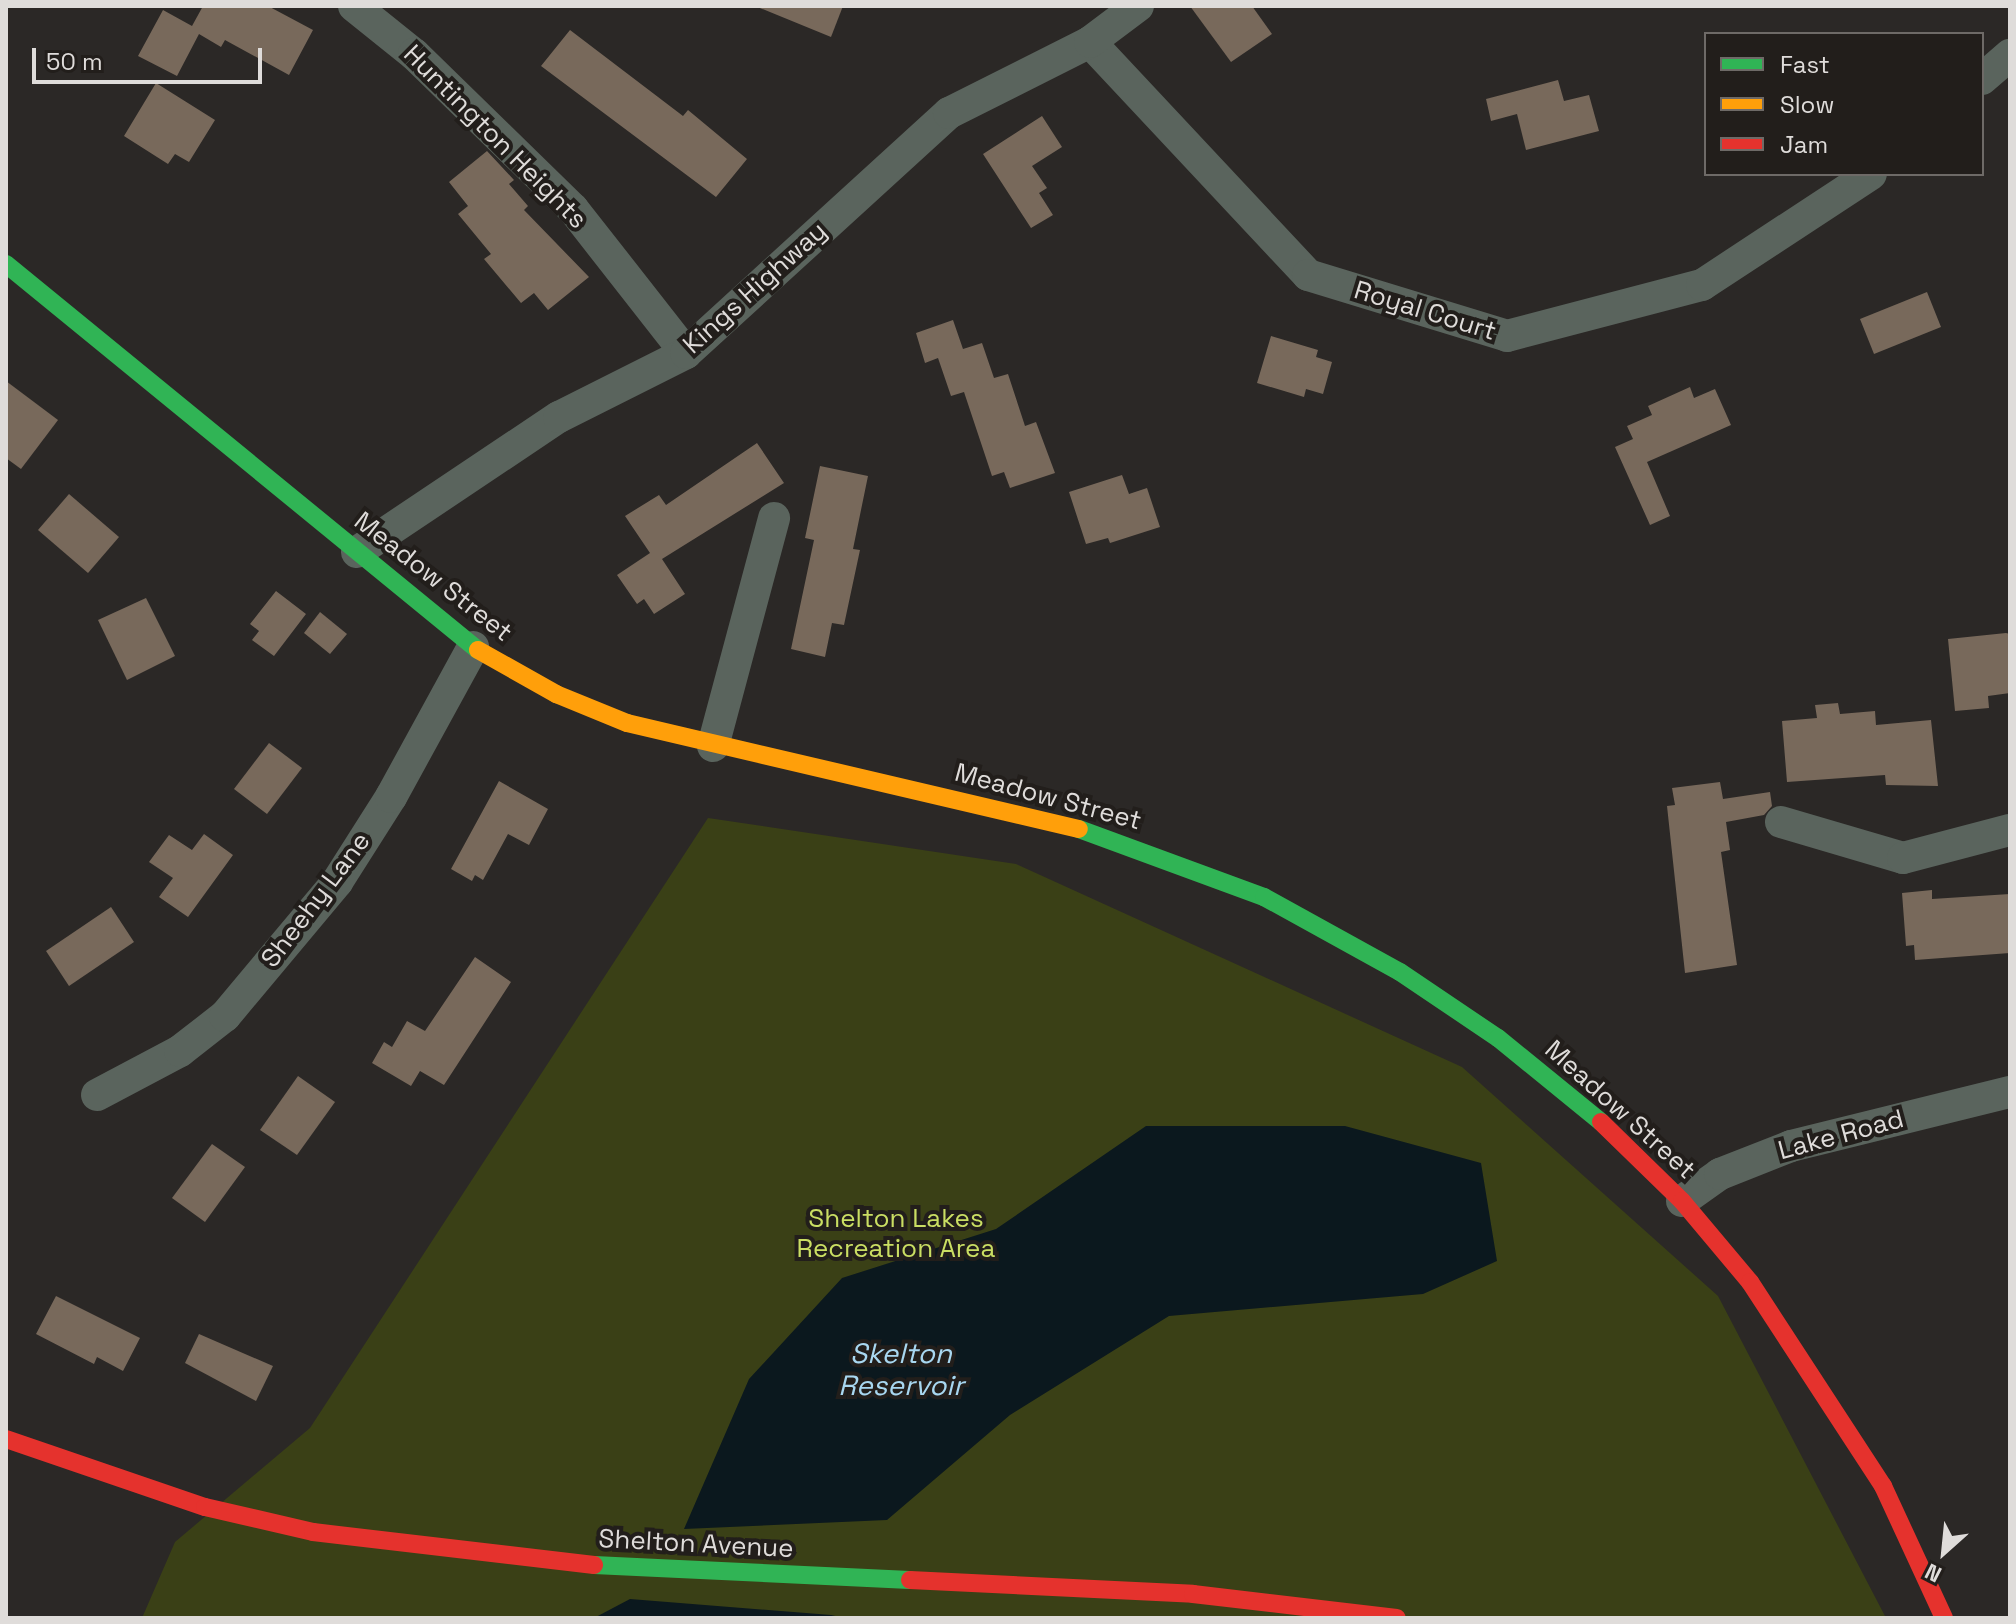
<!DOCTYPE html>
<style>
body{margin:0}
#map{position:relative;width:2016px;height:1624px;overflow:hidden;background:#2b2826;font-family:"Space Grotesk",sans-serif}
div>[style]{position:absolute}
.green>*{inset:0;background:#3a4016}
.water>*{inset:0;background:#0b181e}
.building>*{inset:0;background:#78695b}
.street>*{height:32px;margin:-16px;padding:0 16px;transform-origin:16px;border-radius:16px;background:#5a645d}
.fast>*{height:18px;margin:-9px;padding:0 9px;transform-origin:9px;border-radius:9px;background:#30b455}
.slow>*{height:18px;margin:-9px;padding:0 9px;transform-origin:9px;border-radius:9px;background:#ff9f0a}
.jam>*{height:18px;margin:-9px;padding:0 9px;transform-origin:9px;border-radius:9px;background:#e5322d}
span{translate:-50% -50%;white-space:nowrap;text-align:center;line-height:1.15;-webkit-text-stroke:8px #221e1b;paint-order:stroke}
.street-label{font-size:26px;color:#dfdcda}
.park-label{font-size:26px;color:#cade63}
.water-label{font-size:28px;color:#a8d7f0;font-style:italic}
.frame{position:absolute;inset:0;border:8px solid #dfdcda;pointer-events:none}
.legend{position:absolute;left:1704px;top:32px;width:280px;height:144px;box-sizing:border-box;background:#221e1b;border:2px solid #6e6a67;margin:0;padding:10px 14px;list-style:none;font-size:24px;color:#dfdcda}
.legend li{display:flex;align-items:center;gap:16px;height:40px}
.legend b{width:40px;border:2px solid #6e6a67}
.north{position:absolute;left:1904px;top:1512px;width:80px;height:80px;-webkit-text-stroke:6px #221e1b;paint-order:stroke;rotate:207deg;font-size:22px;font-weight:700;line-height:32px;text-align:center;color:#dfdcda}
.north::after{content:'';display:block;margin:auto;width:28px;height:36px;background:#dfdcda;clip-path:polygon(50% 0,100% 100%,50% 72%,0 100%)}
.scale{position:absolute;left:32px;top:48px;width:230px;height:36px;box-sizing:border-box;border:4px solid #dfdcda;border-top:0;padding-left:10px;font-size:24px;line-height:28px;white-space:nowrap;color:#dfdcda;-webkit-text-stroke:6px #221e1b;paint-order:stroke}
</style>
<div id="map">
<div class="green">
<div style="clip-path:polygon(708px 818px,1016px 864px,1462px 1067px,1718px 1296px,1886px 1618px,142px 1618px,175px 1542px,310px 1428px)"></div>
</div>
<div class="water">
<div style="clip-path:polygon(1146px 1126px,1345px 1126px,1481px 1163px,1497px 1261px,1423px 1294px,1169px 1316px,1010px 1415px,887px 1520px,684px 1529px,749px 1379px,842px 1278px,996px 1229px)"></div>
<div style="clip-path:polygon(630px 1599px,831px 1615px,844px 1618px,594px 1618px)"></div>
</div>
<div class="building">
<div style="clip-path:polygon(203px 6px,268px 6px,313px 30px,289px 75px,225px 40px,221px 47px,199px 34px,177px 76px,138px 56px,163px 10px,192px 26px)"></div>
<div style="clip-path:polygon(755px 6px,843px 6px,831px 37px)"></div>
<div style="clip-path:polygon(1190px 6px,1252px 6px,1272px 34px,1231px 62px)"></div>
<div style="clip-path:polygon(570px 30px,683px 116px,688px 110px,747px 159px,716px 197px,541px 66px)"></div>
<div style="clip-path:polygon(1558px 80px,1564px 101px,1589px 95px,1599px 131px,1526px 150px,1517px 114px,1491px 121px,1486px 99px)"></div>
<div style="clip-path:polygon(156px 83px,215px 120px,189px 162px,175px 154px,168px 164px,124px 136px)"></div>
<div style="clip-path:polygon(1042px 116px,1062px 147px,1032px 166px,1047px 188px,1039px 193px,1053px 215px,1031px 228px,983px 154px)"></div>
<div style="clip-path:polygon(487px 151px,514px 180px,509px 184px,528px 206px,524px 210px,589px 277px,548px 310px,534px 293px,521px 303px,484px 259px,491px 254px,458px 214px,468px 206px,449px 182px)"></div>
<div style="clip-path:polygon(1927px 292px,1941px 327px,1874px 354px,1860px 319px)"></div>
<div style="clip-path:polygon(953px 320px,963px 349px,982px 343px,994px 378px,1008px 374px,1025px 426px,1036px 422px,1055px 473px,1010px 488px,1004px 472px,992px 476px,964px 392px,951px 396px,938px 358px,925px 363px,916px 333px)"></div>
<div style="clip-path:polygon(1271px 336px,1318px 350px,1316px 357px,1332px 362px,1323px 394px,1306px 389px,1304px 397px,1257px 383px)"></div>
<div style="clip-path:polygon(6px 381px,58px 420px,21px 469px,6px 458px)"></div>
<div style="clip-path:polygon(1690px 387px,1694px 398px,1715px 389px,1731px 425px,1647px 462px,1670px 516px,1650px 525px,1615px 447px,1633px 439px,1627px 426px,1652px 415px,1648px 406px)"></div>
<div style="clip-path:polygon(757px 443px,784px 483px,662px 559px,685px 594px,654px 614px,644px 599px,637px 604px,617px 575px,650px 553px,625px 516px,659px 495px,666px 505px)"></div>
<div style="clip-path:polygon(820px 466px,868px 476px,853px 549px,860px 550px,844px 625px,832px 623px,825px 657px,791px 649px,814px 540px,805px 538px)"></div>
<div style="clip-path:polygon(1122px 475px,1129px 494px,1147px 488px,1160px 527px,1110px 543px,1108px 538px,1086px 544px,1069px 492px)"></div>
<div style="clip-path:polygon(69px 494px,119px 537px,88px 573px,38px 530px)"></div>
<div style="clip-path:polygon(276px 591px,306px 614px,274px 656px,252px 640px,259px 631px,250px 624px)"></div>
<div style="clip-path:polygon(146px 598px,175px 656px,127px 680px,98px 620px)"></div>
<div style="clip-path:polygon(320px 612px,347px 634px,330px 654px,304px 633px)"></div>
<div style="clip-path:polygon(2006px 633px,2010px 634px,2010px 693px,1988px 696px,1989px 708px,1955px 711px,1948px 639px)"></div>
<div style="clip-path:polygon(1838px 703px,1840px 714px,1875px 711px,1876px 725px,1931px 720px,1938px 786px,1886px 785px,1885px 775px,1787px 782px,1782px 721px,1817px 718px,1815px 705px)"></div>
<div style="clip-path:polygon(269px 743px,302px 768px,267px 814px,234px 789px)"></div>
<div style="clip-path:polygon(499px 781px,548px 809px,529px 845px,508px 834px,483px 880px,475px 875px,472px 881px,451px 869px)"></div>
<div style="clip-path:polygon(1720px 782px,1723px 799px,1770px 792px,1772px 806px,1764px 815px,1726px 822px,1730px 850px,1721px 852px,1737px 965px,1685px 973px,1667px 806px,1675px 805px,1672px 788px)"></div>
<div style="clip-path:polygon(204px 834px,233px 855px,188px 917px,159px 897px,173px 878px,149px 862px,169px 835px,192px 850px)"></div>
<div style="clip-path:polygon(1932px 890px,1932px 899px,2010px 894px,2010px 953px,1915px 960px,1914px 945px,1906px 946px,1902px 893px)"></div>
<div style="clip-path:polygon(111px 907px,134px 942px,69px 986px,46px 951px)"></div>
<div style="clip-path:polygon(475px 957px,511px 982px,444px 1085px,420px 1071px,411px 1086px,372px 1063px,384px 1042px,392px 1047px,407px 1021px,425px 1031px)"></div>
<div style="clip-path:polygon(298px 1076px,335px 1102px,297px 1155px,260px 1130px)"></div>
<div style="clip-path:polygon(212px 1144px,245px 1167px,205px 1222px,172px 1198px)"></div>
<div style="clip-path:polygon(56px 1296px,140px 1338px,123px 1371px,97px 1357px,94px 1364px,36px 1334px)"></div>
<div style="clip-path:polygon(199px 1334px,273px 1366px,256px 1401px,185px 1363px)"></div>
</div>
<div class="street">
<div style="left:354px;top:6px;width:77px;rotate:38.7deg"></div>
<div style="left:414px;top:54px;width:222px;rotate:44.3deg"></div>
<div style="left:573px;top:209px;width:183px;rotate:51.9deg"></div>
<div style="left:1090px;top:42px;width:319px;rotate:46.9deg"></div>
<div style="left:1308px;top:275px;width:208px;rotate:17deg"></div>
<div style="left:1507px;top:336px;width:202px;rotate:-14.7deg"></div>
<div style="left:1702px;top:285px;width:202px;rotate:-33.3deg"></div>
<div style="left:1982px;top:79px;width:37px;rotate:-41deg"></div>
<div style="left:357px;top:552px;width:243px;rotate:-33.8deg"></div>
<div style="left:559px;top:417px;width:142px;rotate:-26.7deg"></div>
<div style="left:686px;top:353px;width:356px;rotate:-42.4deg"></div>
<div style="left:949px;top:113px;width:158px;rotate:-26.7deg"></div>
<div style="left:1090px;top:42px;width:60px;rotate:-36.9deg"></div>
<div style="left:713px;top:746px;width:236px;rotate:-75deg"></div>
<div style="left:1781px;top:822px;width:127px;rotate:16.4deg"></div>
<div style="left:1903px;top:858px;width:111px;rotate:-14.7deg"></div>
<div style="left:97px;top:1095px;width:94px;rotate:-27.9deg"></div>
<div style="left:180px;top:1051px;width:57px;rotate:-37.9deg"></div>
<div style="left:225px;top:1016px;width:175px;rotate:-50.1deg"></div>
<div style="left:337px;top:882px;width:101px;rotate:-57.6deg"></div>
<div style="left:391px;top:797px;width:171px;rotate:-61.3deg"></div>
<div style="left:1682px;top:1201px;width:47px;rotate:-35.4deg"></div>
<div style="left:1720px;top:1174px;width:76px;rotate:-21.5deg"></div>
<div style="left:1791px;top:1146px;width:226px;rotate:-13.9deg"></div>
</div>
<div class="fast">
<div style="left:6px;top:264px;width:610px;rotate:39.28deg"></div>
<div style="left:1079px;top:829px;width:197px;rotate:20.2deg"></div>
<div style="left:1264px;top:897px;width:155px;rotate:28.9deg"></div>
<div style="left:1400px;top:972px;width:118px;rotate:34deg"></div>
<div style="left:1498px;top:1038px;width:133px;rotate:39.2deg"></div>
<div style="left:594px;top:1565px;width:316px;rotate:2.7deg"></div>
</div>
<div class="slow">
<div style="left:478px;top:650px;width:90px;rotate:29.4deg"></div>
<div style="left:556px;top:694px;width:77px;rotate:22.2deg"></div>
<div style="left:627px;top:723px;width:464px;rotate:13.2deg"></div>
</div>
<div class="jam">
<div style="left:1601px;top:1122px;width:113px;rotate:44.3deg"></div>
<div style="left:1682px;top:1201px;width:106px;rotate:50deg"></div>
<div style="left:1750px;top:1282px;width:244px;rotate:56.9deg"></div>
<div style="left:1883px;top:1486px;width:145px;rotate:65.2deg"></div>
<div style="left:6px;top:1439px;width:210px;rotate:18.9deg"></div>
<div style="left:205px;top:1507px;width:111px;rotate:13deg"></div>
<div style="left:313px;top:1532px;width:283px;rotate:6.7deg"></div>
<div style="left:910px;top:1580px;width:283px;rotate:2.8deg"></div>
<div style="left:1193px;top:1594px;width:205px;rotate:6.7deg"></div>
</div>
<div class="street-label">
<span style="left:495px;top:137px;rotate:45deg">Huntington Heights</span>
<span style="left:755px;top:288px;rotate:-42deg">Kings Highway</span>
<span style="left:1425px;top:311px;rotate:17deg">Royal Court</span>
<span style="left:433px;top:577px;rotate:38deg">Meadow Street</span>
<span style="left:1048px;top:797px;rotate:15deg">Meadow Street</span>
<span style="left:316px;top:900px;rotate:-53deg">Sheehy Lane</span>
<span style="left:1620px;top:1110px;rotate:42deg">Meadow Street</span>
<span style="left:1841px;top:1135px;rotate:-15deg">Lake Road</span>
<span style="left:696px;top:1544px;rotate:3deg">Shelton Avenue</span>
</div>
<div class="park-label">
<span style="left:896px;top:1234px">Shelton Lakes<br>Recreation Area</span>
</div>
<div class="water-label">
<span style="left:901px;top:1369px">Skelton<br>Reservoir</span>
</div>
<div class="frame"></div>
<ul class="legend">
<li><b style="height:10px;background:#30b455"></b>Fast</li>
<li><b style="height:10px;background:#ff9f0a"></b>Slow</li>
<li><b style="height:10px;background:#e5322d"></b>Jam</li>
</ul>
<div class="north">N</div>
<div class="scale">50 m</div>
</div>
